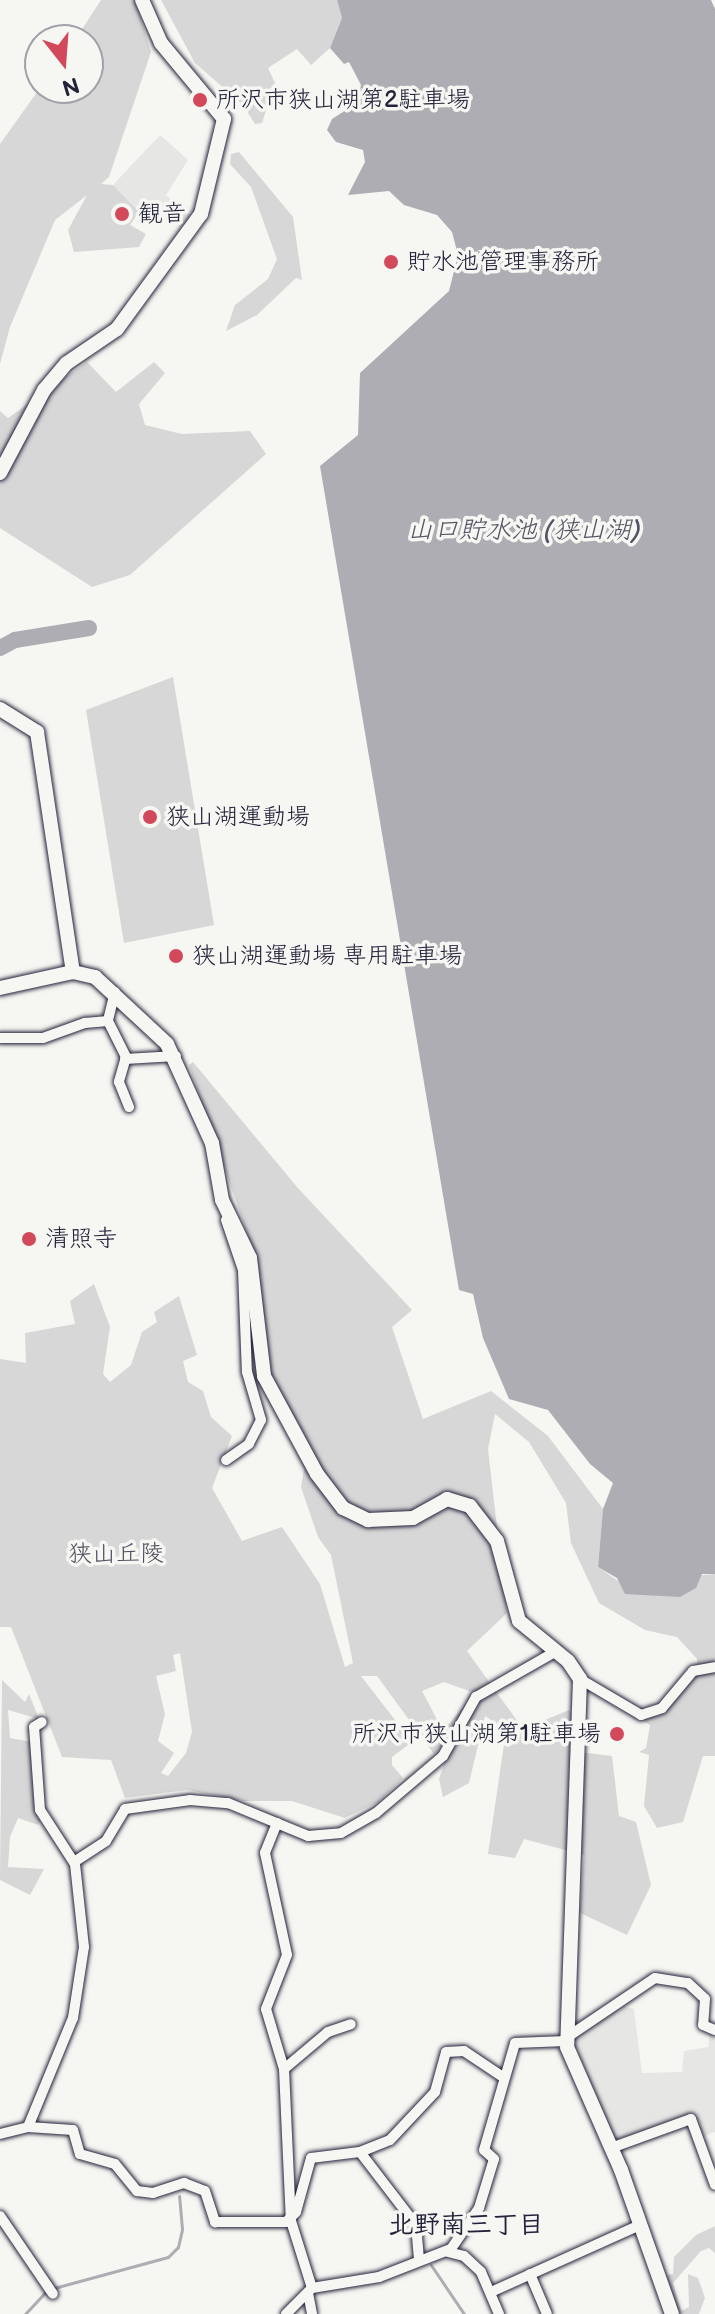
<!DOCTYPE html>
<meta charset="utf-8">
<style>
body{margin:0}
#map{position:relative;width:715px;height:2314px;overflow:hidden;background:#f6f6f2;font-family:"Balsamiq Sans","Klee One",sans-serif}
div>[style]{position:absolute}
.built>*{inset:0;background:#e6e6e4}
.green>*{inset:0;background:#d7d7d7}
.water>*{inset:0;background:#adadb3}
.stream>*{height:3px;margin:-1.5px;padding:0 1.5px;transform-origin:1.5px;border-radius:1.5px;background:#adadb3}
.river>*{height:16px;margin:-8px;padding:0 8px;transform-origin:8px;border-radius:8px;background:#adadb3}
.roads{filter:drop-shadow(0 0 2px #22223b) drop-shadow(0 0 2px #22223b)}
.street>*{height:10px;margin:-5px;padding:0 5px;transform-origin:5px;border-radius:5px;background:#f6f6f2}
.secondary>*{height:14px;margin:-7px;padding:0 7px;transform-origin:7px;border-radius:7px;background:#f6f6f2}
.dots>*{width:22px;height:22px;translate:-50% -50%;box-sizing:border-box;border:4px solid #f6f6f2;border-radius:50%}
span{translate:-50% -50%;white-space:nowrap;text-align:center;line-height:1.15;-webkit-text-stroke:7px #f6f6f2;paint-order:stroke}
.poi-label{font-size:24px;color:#22223b}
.left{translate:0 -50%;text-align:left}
.right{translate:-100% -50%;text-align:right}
.park-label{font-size:24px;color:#4f4f62}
.water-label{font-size:26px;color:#535365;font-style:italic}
.neighbourhood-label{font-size:26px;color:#22223b;font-weight:700}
.north{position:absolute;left:24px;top:24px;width:80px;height:80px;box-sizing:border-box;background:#f6f6f2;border:2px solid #a1a1a9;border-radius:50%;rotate:163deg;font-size:22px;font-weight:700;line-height:32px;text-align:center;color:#22223b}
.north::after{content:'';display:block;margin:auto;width:28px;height:36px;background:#d1495b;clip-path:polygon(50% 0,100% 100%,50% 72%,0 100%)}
</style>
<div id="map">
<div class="built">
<div style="clip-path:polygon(160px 135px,188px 160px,166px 195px,193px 218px,186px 231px,161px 211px,156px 216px,136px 209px,113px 185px)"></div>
<div style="clip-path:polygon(624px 2006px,634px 2009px,642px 2073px,682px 2072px,684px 2051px,708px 2047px,710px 2034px,715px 2034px,715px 2132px,701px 2137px,694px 2116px,614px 2140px,572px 2037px)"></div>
</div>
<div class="green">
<div style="clip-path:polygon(101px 0,135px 0,151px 52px,109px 177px,101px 184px,113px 185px,139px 212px,130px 225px,146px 234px,139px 247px,74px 252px,68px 230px,87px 195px,55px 220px,10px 327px,0 364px,0 144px,40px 88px,88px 88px,88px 40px,75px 40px)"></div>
<div style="clip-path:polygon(161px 0,337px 0,342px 18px,330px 48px,311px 65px,297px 49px,268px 68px,275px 83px,262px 123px,255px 124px,243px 105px,195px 63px)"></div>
<div style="clip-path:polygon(239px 152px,293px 217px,302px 280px,296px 278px,257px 315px,226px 331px,235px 305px,268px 279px,277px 259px,251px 187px,230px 164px,231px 154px)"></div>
<div style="clip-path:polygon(87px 362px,116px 392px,154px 362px,165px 373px,139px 404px,145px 425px,182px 434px,250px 431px,266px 454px,130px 575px,92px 587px,0 528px,0 411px,8px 418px)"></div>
<div style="clip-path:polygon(173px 677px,214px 925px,124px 943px,86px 710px)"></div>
<div style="clip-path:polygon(evenodd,193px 1062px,297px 1187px,412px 1310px,392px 1327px,423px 1419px,491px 1391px,548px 1436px,603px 1509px,598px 1567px,621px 1583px,715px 1574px,715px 1756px,703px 1756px,683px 1822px,657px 1828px,644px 1806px,649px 1755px,639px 1752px,646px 1748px,650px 1725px,638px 1718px,657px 1715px,697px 1674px,697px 1659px,677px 1637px,645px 1630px,599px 1603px,571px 1543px,566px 1503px,529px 1442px,495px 1414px,488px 1449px,507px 1613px,467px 1651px,523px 1729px,569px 1710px,574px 1717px,570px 1751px,612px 1756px,619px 1816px,636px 1822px,651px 1885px,627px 1935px,580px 1913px,584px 1855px,524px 1839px,515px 1858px,488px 1854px,506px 1730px,485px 1716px,469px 1783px,443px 1797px,439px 1779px,448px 1752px,444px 1744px,434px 1754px,377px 1676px,361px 1676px,412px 1742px,392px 1757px,392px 1765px,403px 1778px,378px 1802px,345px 1818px,292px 1801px,244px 1801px,187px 1790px,125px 1798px,111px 1760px,62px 1757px,11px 1627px,0 1627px,0 1359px,26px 1363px,25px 1333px,75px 1324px,70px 1301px,94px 1284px,110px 1327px,103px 1374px,110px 1382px,131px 1365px,142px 1332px,157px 1322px,154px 1312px,179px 1296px,197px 1355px,183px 1361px,188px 1382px,203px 1391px,211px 1417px,232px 1436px,212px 1488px,242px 1541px,282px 1527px,320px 1584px,345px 1667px,353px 1663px,331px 1555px,318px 1537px,301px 1487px,304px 1469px,263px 1362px,259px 1268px,189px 1065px,193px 1062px,180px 1653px,192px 1732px,186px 1753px,168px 1776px,161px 1773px,174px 1753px,158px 1741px,165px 1714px,156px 1676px,176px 1671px,173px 1655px,180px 1653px,193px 1062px,444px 1682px,475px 1693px,448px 1725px,440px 1725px,422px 1691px,444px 1682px)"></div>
<div style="clip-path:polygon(2px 1680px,25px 1702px,29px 1694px,39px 1719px,8px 1710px,10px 1738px,32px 1742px,43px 1817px,38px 1825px,18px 1818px,10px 1837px,8px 1867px,44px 1869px,30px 1895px,0 1880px)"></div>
<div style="clip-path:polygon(715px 2226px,715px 2253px,709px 2248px,701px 2251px,673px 2283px,681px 2311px,689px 2307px,688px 2274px,698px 2278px,705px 2298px,699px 2314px,676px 2314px,664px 2276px,673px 2274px,674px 2257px,696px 2235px)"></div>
</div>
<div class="water">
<div style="clip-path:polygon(337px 0,711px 0,715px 9px,715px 1574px,702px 1574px,696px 1588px,680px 1597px,625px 1594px,617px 1578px,598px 1567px,603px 1509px,613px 1483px,590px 1464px,548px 1410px,509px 1399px,483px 1338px,473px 1294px,459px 1290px,320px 466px,358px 435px,360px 373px,449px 291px,458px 255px,452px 232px,437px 215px,404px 205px,389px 191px,348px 195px,365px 162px,363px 150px,336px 142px,327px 130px,332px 119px,357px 103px,361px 85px,349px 62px,344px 64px,330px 48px,342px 18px)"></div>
</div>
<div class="stream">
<div style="left:431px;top:2265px;width:59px;rotate:56deg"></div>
<div style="left:54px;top:2288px;width:118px;rotate:-15.2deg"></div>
<div style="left:168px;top:2257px;width:14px;rotate:-45deg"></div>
<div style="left:178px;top:2247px;width:18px;rotate:-77deg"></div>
<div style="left:182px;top:2229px;width:33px;rotate:-95deg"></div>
<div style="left:25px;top:2314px;width:33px;rotate:-47deg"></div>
</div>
<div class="river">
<div style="left:0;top:648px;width:17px;rotate:-28deg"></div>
<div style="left:15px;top:640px;width:75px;rotate:-9.2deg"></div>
</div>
<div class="roads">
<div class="street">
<div style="left:115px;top:992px;width:30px;rotate:104deg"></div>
<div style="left:108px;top:1021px;width:40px;rotate:63.4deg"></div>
<div style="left:126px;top:1057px;width:26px;rotate:106deg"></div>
<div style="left:119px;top:1082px;width:27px;rotate:68deg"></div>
<div style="left:0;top:1038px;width:43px"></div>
<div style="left:43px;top:1038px;width:45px;rotate:-19.7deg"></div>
<div style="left:85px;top:1023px;width:23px;rotate:-5deg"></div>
<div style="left:125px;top:1059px;width:51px;rotate:-3.4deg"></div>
<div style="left:226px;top:1220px;width:53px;rotate:71.2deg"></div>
<div style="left:243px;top:1270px;width:102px;rotate:87.8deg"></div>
<div style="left:247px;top:1372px;width:50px;rotate:73.7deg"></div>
<div style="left:261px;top:1420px;width:27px;rotate:117deg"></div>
<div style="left:249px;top:1444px;width:28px;rotate:145deg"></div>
<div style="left:580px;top:1679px;width:71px;rotate:30.5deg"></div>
<div style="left:641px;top:1715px;width:22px;rotate:-18deg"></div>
<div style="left:662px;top:1708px;width:48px;rotate:-50deg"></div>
<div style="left:693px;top:1671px;width:22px;rotate:-10deg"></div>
<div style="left:277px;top:1823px;width:32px;rotate:112deg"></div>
<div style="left:265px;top:1853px;width:104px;rotate:77.8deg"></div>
<div style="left:287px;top:1955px;width:58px;rotate:111.3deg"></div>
<div style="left:266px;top:2009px;width:63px;rotate:73.3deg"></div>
<div style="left:284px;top:2069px;width:152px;rotate:87.4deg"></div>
<div style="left:291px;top:2221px;width:70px;rotate:72.6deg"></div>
<div style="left:74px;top:1862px;width:38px;rotate:-33deg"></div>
<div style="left:106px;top:1841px;width:37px;rotate:-59deg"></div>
<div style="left:125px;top:1809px;width:66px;rotate:-7.9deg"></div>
<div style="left:190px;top:1800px;width:38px;rotate:5deg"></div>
<div style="left:228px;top:1803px;width:87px;rotate:22.4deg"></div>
<div style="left:308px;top:1836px;width:33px;rotate:-5deg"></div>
<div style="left:341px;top:1833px;width:40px;rotate:-29.7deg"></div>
<div style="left:376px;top:1813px;width:88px;rotate:-40.4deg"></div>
<div style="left:443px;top:1756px;width:68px;rotate:-60.8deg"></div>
<div style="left:476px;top:1697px;width:91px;rotate:-29.7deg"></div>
<div style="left:566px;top:2038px;width:107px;rotate:-34deg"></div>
<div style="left:655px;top:1978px;width:33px;rotate:9deg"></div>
<div style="left:688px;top:1983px;width:23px;rotate:43deg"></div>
<div style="left:705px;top:1999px;width:26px;rotate:94deg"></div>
<div style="left:703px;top:2025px;width:13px;rotate:23deg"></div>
<div style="left:284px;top:2069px;width:57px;rotate:-40.1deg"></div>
<div style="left:328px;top:2032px;width:24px;rotate:-19deg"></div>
<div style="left:28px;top:2127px;width:118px;rotate:-67.6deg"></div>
<div style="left:73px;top:2018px;width:72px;rotate:-81.2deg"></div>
<div style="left:84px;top:1947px;width:83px;rotate:-96.2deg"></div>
<div style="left:75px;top:1864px;width:64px;rotate:-122.9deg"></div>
<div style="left:40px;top:1810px;width:83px;rotate:-94.1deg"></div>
<div style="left:34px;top:1727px;width:9px;rotate:-32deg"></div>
<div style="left:0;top:2134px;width:29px;rotate:-14deg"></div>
<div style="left:28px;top:2127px;width:45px;rotate:3.8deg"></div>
<div style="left:73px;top:2130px;width:25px;rotate:74deg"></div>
<div style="left:80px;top:2154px;width:36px;rotate:16deg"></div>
<div style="left:115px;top:2164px;width:35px;rotate:51deg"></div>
<div style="left:137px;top:2191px;width:16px;rotate:7deg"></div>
<div style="left:153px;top:2193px;width:33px;rotate:-18deg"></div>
<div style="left:184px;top:2183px;width:22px;rotate:21deg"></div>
<div style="left:205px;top:2191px;width:33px;rotate:72deg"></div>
<div style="left:215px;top:2222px;width:71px"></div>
<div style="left:286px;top:2222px;width:14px;rotate:-45deg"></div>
<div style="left:296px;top:2212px;width:56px;rotate:-74.5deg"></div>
<div style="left:311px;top:2158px;width:49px;rotate:-7deg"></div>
<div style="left:360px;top:2152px;width:32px;rotate:-22deg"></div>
<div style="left:390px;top:2140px;width:66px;rotate:-46.8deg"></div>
<div style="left:435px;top:2092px;width:41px;rotate:-74.6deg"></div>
<div style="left:446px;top:2052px;width:18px;rotate:-3deg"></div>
<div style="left:464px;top:2051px;width:47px;rotate:33.7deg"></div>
<div style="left:611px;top:2148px;width:85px;rotate:-19.9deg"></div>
<div style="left:691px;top:2119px;width:70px;rotate:70deg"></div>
<div style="left:360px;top:2152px;width:92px;rotate:52.5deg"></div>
<div style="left:416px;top:2225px;width:33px;rotate:85deg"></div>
<div style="left:0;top:2216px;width:94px;rotate:55.8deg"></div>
<div style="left:448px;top:2252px;width:16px;rotate:14deg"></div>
<div style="left:464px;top:2256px;width:23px;rotate:43deg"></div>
<div style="left:481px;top:2272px;width:46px;rotate:66.8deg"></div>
<div style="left:530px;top:2274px;width:43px;rotate:67deg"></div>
<div style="left:491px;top:2292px;width:163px;rotate:-24.2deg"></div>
<div style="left:308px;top:2293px;width:21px;rotate:79deg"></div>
<div style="left:286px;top:2314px;width:37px;rotate:-45deg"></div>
<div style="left:312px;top:2288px;width:68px;rotate:-9.3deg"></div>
<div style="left:379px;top:2277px;width:77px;rotate:-21.3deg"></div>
<div style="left:451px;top:2249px;width:50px;rotate:-55.7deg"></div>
<div style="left:479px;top:2208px;width:51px;rotate:-73deg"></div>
<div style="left:494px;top:2159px;width:13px;rotate:-138deg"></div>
<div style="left:484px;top:2150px;width:111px;rotate:-73.8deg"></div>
<div style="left:515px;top:2043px;width:51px;rotate:-2.2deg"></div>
</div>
<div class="secondary">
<div style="left:0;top:473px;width:94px;rotate:-62.1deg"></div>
<div style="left:44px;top:390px;width:35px;rotate:-50deg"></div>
<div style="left:67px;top:363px;width:60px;rotate:-34.2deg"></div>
<div style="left:117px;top:329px;width:142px;rotate:-53.9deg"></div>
<div style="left:201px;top:214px;width:98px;rotate:-76.4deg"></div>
<div style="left:224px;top:119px;width:99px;rotate:-129.7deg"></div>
<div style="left:161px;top:43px;width:47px;rotate:-113.8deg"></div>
<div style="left:0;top:709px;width:44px;rotate:31.9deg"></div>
<div style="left:37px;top:732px;width:243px;rotate:81.5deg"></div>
<div style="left:0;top:988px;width:75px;rotate:-12.4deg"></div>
<div style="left:73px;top:972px;width:23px;rotate:13deg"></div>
<div style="left:95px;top:977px;width:98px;rotate:42.9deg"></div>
<div style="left:167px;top:1044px;width:109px;rotate:65.6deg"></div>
<div style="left:212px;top:1143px;width:58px;rotate:80deg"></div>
<div style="left:222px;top:1200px;width:64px;rotate:64.2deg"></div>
<div style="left:250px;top:1258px;width:119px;rotate:83.2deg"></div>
<div style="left:264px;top:1376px;width:111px;rotate:61.6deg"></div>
<div style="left:317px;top:1474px;width:43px;rotate:52.6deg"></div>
<div style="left:343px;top:1508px;width:28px;rotate:26deg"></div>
<div style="left:368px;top:1520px;width:45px;rotate:-2.5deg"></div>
<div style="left:413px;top:1518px;width:39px;rotate:-29deg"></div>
<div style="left:447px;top:1499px;width:24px;rotate:17deg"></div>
<div style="left:470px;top:1506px;width:44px;rotate:52.4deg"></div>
<div style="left:497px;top:1541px;width:83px;rotate:74.6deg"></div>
<div style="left:519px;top:1621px;width:63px;rotate:39.2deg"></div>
<div style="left:568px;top:1661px;width:22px;rotate:56deg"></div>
<div style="left:580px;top:1679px;width:368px;rotate:92deg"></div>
<div style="left:567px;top:2047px;width:134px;rotate:66.3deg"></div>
<div style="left:621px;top:2170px;width:153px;rotate:70.5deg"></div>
</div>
</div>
<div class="dots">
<div style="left:200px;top:100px;background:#d1495b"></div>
<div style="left:122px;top:214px;background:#d1495b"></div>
<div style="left:391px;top:262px;background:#d1495b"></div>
<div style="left:150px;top:817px;background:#d1495b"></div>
<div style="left:176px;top:956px;background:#d1495b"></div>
<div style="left:29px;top:1239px;background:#d1495b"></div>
<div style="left:617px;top:1734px;background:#d1495b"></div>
</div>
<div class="poi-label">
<span class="left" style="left:216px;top:100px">所沢市狭山湖第2駐車場</span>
<span class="left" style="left:138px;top:214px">観音</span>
<span class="left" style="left:407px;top:262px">貯水池管理事務所</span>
<span class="left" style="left:166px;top:817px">狭山湖運動場</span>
<span class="left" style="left:192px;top:956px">狭山湖運動場 専用駐車場</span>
<span class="left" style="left:45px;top:1239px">清照寺</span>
<span class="right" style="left:601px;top:1734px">所沢市狭山湖第1駐車場</span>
</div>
<div class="park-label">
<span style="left:116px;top:1554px">狭山丘陵</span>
</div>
<div class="water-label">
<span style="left:524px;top:531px">山口貯水池 (狭山湖)</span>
</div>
<div class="neighbourhood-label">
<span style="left:466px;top:2226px">北野南三丁目</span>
</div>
<div class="north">N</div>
</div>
